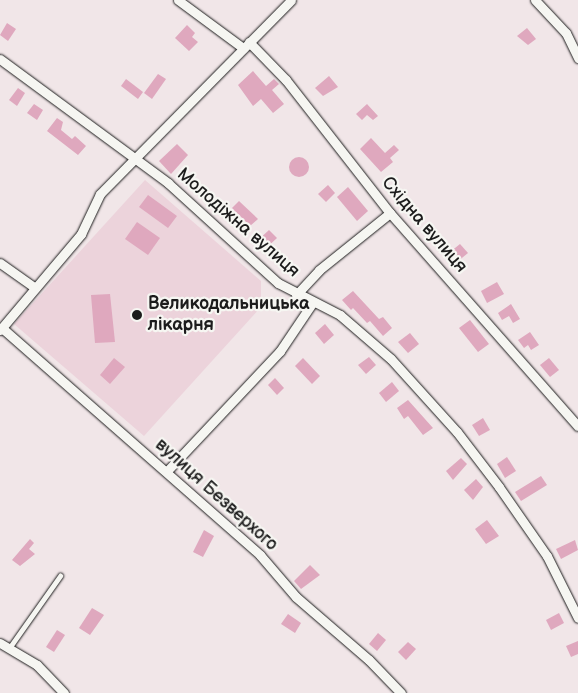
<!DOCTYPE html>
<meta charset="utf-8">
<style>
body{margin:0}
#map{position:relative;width:578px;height:693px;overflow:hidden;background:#f1e6e8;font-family:"Balsamiq Sans",sans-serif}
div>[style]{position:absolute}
.built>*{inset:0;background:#ecd3db}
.building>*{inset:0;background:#dfa8be}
.round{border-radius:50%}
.roads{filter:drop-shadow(0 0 1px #1c1c1c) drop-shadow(0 0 1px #1c1c1c)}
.service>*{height:4.5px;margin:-2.25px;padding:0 2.25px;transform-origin:2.25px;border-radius:2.25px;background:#f6f6f2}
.minor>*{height:9px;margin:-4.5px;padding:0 4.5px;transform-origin:4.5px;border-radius:4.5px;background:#f6f6f2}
.dots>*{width:14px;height:14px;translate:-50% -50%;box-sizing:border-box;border:2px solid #f6f6f2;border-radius:50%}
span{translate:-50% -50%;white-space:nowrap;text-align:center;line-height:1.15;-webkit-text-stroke:4.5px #f6f6f2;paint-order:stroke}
.street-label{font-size:18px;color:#1c1c1c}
.poi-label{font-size:18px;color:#1c1c1c;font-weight:700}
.left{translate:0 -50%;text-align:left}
</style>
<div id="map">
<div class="built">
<div style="clip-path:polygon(145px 180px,261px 281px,261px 307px,144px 436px,14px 324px)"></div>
</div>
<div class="building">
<div style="clip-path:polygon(7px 23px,16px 29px,8px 41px,0 35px)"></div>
<div style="clip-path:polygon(187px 25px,195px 33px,192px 37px,198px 42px,189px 51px,175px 38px)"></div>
<div style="clip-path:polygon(527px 28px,536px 39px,528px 45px,517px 36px)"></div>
<div style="clip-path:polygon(253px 71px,266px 86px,274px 79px,279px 84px,272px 90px,284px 104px,273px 113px,261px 99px,253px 106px,238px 85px)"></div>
<div style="clip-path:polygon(158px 74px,166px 79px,152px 99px,144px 93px)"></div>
<div style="clip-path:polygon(329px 76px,338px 87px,323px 96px,315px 88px)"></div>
<div style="clip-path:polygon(126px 79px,143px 92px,138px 99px,121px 86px)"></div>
<div style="clip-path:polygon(18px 88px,25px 93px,17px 106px,9px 100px)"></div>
<div style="clip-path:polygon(34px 104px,43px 110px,37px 120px,27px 113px)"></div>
<div style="clip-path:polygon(367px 104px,378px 116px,373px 120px,367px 115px,362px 120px,356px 114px)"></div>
<div style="clip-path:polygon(57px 118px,63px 122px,61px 130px,72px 139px,75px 136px,86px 146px,78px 155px,47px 131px)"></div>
<div style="clip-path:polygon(371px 138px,385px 153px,394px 145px,399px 150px,390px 158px,393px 162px,381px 172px,360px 149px)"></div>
<div style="clip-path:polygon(177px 144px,188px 155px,171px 174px,159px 161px)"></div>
<div class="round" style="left:289px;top:157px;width:20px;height:20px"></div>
<div style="clip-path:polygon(328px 185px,335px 193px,326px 202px,318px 194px)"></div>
<div style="clip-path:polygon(348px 187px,368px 211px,357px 221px,337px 197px)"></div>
<div style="clip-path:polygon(148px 195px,177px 216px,168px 228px,139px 207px)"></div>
<div style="clip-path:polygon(239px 201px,258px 219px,250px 226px,232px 208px)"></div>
<div style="clip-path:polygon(137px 222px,160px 238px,148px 255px,125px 239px)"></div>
<div style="clip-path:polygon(269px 230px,277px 238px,265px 249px,257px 241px)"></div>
<div style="clip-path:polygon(460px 244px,468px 253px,457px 262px,450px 252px)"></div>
<div style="clip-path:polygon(497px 282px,504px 294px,487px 303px,481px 291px)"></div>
<div style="clip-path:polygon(353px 291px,379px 319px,383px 317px,392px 328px,383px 336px,370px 321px,367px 323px,353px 308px,351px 310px,342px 300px)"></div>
<div style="clip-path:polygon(110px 294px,115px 342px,95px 343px,91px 295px)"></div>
<div style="clip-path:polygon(511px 304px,520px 319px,513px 323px,509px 316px,502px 320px,498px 313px)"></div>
<div style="clip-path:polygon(470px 320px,489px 344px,478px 352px,459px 328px)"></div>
<div style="clip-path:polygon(325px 324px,334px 335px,324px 344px,315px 333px)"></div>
<div style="clip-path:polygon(530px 332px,539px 345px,531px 350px,528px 345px,524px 348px,518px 340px)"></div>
<div style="clip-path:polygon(410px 333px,419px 344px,408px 353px,398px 342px)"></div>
<div style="clip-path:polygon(369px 357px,376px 365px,366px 374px,358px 365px)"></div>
<div style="clip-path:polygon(114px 358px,125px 367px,110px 384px,100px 375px)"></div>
<div style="clip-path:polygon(303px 358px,320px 376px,312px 384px,295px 366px)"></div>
<div style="clip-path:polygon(549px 358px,559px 370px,550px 377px,540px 365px)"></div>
<div style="clip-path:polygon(275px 378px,284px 388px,277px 395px,268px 385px)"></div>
<div style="clip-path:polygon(392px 382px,399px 391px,386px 402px,379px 393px)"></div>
<div style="clip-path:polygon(408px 400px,433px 428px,423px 435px,408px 416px,404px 419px,397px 408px)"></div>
<div style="clip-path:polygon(483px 418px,490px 430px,479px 436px,472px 425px)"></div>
<div style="clip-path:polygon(507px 457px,516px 471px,505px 478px,497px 464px)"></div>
<div style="clip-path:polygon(461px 458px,467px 464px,453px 480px,446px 471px)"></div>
<div style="clip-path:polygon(541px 476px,547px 485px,521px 501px,515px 492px)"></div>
<div style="clip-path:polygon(476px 479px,483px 487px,473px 500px,464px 490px)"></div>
<div style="clip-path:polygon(487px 520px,499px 536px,486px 544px,475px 529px)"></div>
<div style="clip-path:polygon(204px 530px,214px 536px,203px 557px,193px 552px)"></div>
<div style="clip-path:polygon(30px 539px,34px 543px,29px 549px,35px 554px,20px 566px,12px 560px)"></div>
<div style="clip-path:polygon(575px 540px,578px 550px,561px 559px,556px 549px)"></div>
<div style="clip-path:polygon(310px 565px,320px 575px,301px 589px,294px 581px)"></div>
<div style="clip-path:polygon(92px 608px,104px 615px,90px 635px,79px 628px)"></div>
<div style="clip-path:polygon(559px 613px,564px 623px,551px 630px,546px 620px)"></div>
<div style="clip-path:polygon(288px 614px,301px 623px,295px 633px,281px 624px)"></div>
<div style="clip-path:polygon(57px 630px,65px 635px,54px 652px,46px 647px)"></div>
<div style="clip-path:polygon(378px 633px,386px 640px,377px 651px,369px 644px)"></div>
<div style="clip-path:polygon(578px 641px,578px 654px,571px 657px,566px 646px)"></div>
<div style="clip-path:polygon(408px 642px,416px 649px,406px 660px,398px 652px)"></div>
</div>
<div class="roads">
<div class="service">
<div style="left:10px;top:647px;width:87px;rotate:-54.8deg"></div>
</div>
<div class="minor">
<div style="left:178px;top:0;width:81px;rotate:36.4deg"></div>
<div style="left:535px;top:0;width:45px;rotate:46.8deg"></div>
<div style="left:566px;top:33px;width:28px;rotate:64deg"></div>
<div style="left:249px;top:42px;width:53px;rotate:45.8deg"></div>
<div style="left:286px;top:80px;width:169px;rotate:52deg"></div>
<div style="left:390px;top:213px;width:284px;rotate:48.6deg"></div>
<div style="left:0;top:59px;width:209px;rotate:36.4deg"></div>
<div style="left:168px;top:183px;width:149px;rotate:42.3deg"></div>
<div style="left:278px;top:283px;width:70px;rotate:27.3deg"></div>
<div style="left:340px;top:315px;width:67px;rotate:40.8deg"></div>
<div style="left:391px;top:359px;width:98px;rotate:47.9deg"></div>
<div style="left:457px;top:432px;width:69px;rotate:52.6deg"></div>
<div style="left:499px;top:487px;width:84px;rotate:55.2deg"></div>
<div style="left:547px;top:556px;width:69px;rotate:63.4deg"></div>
<div style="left:0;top:263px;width:42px;rotate:35.2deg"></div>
<div style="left:296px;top:295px;width:34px;rotate:-47deg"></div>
<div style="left:319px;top:270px;width:91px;rotate:-38.8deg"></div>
<div style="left:2px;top:328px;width:344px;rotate:41.3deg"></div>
<div style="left:260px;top:555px;width:55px;rotate:49.4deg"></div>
<div style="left:296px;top:597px;width:96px;rotate:40.8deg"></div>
<div style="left:369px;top:660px;width:46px;rotate:45.9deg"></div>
<div style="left:0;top:330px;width:126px;rotate:-49.8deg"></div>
<div style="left:81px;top:234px;width:44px;rotate:-64.6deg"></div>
<div style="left:100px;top:194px;width:272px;rotate:-45.4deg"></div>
<div style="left:167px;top:471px;width:165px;rotate:-46.7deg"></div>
<div style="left:280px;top:351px;width:59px;rotate:-56deg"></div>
<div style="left:0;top:643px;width:43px;rotate:30.7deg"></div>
<div style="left:37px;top:665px;width:39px;rotate:46deg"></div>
</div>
</div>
<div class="dots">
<div style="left:137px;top:315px;background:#1c1c1c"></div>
</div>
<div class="street-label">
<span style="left:238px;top:223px;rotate:41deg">Молодіжна вулиця</span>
<span style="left:424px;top:225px;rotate:49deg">Східна вулиця</span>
<span style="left:216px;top:495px;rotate:42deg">вулиця Безверхого</span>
</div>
<div class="poi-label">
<span class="left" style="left:148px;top:315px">Великодальницька<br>лікарня</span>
</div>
</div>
